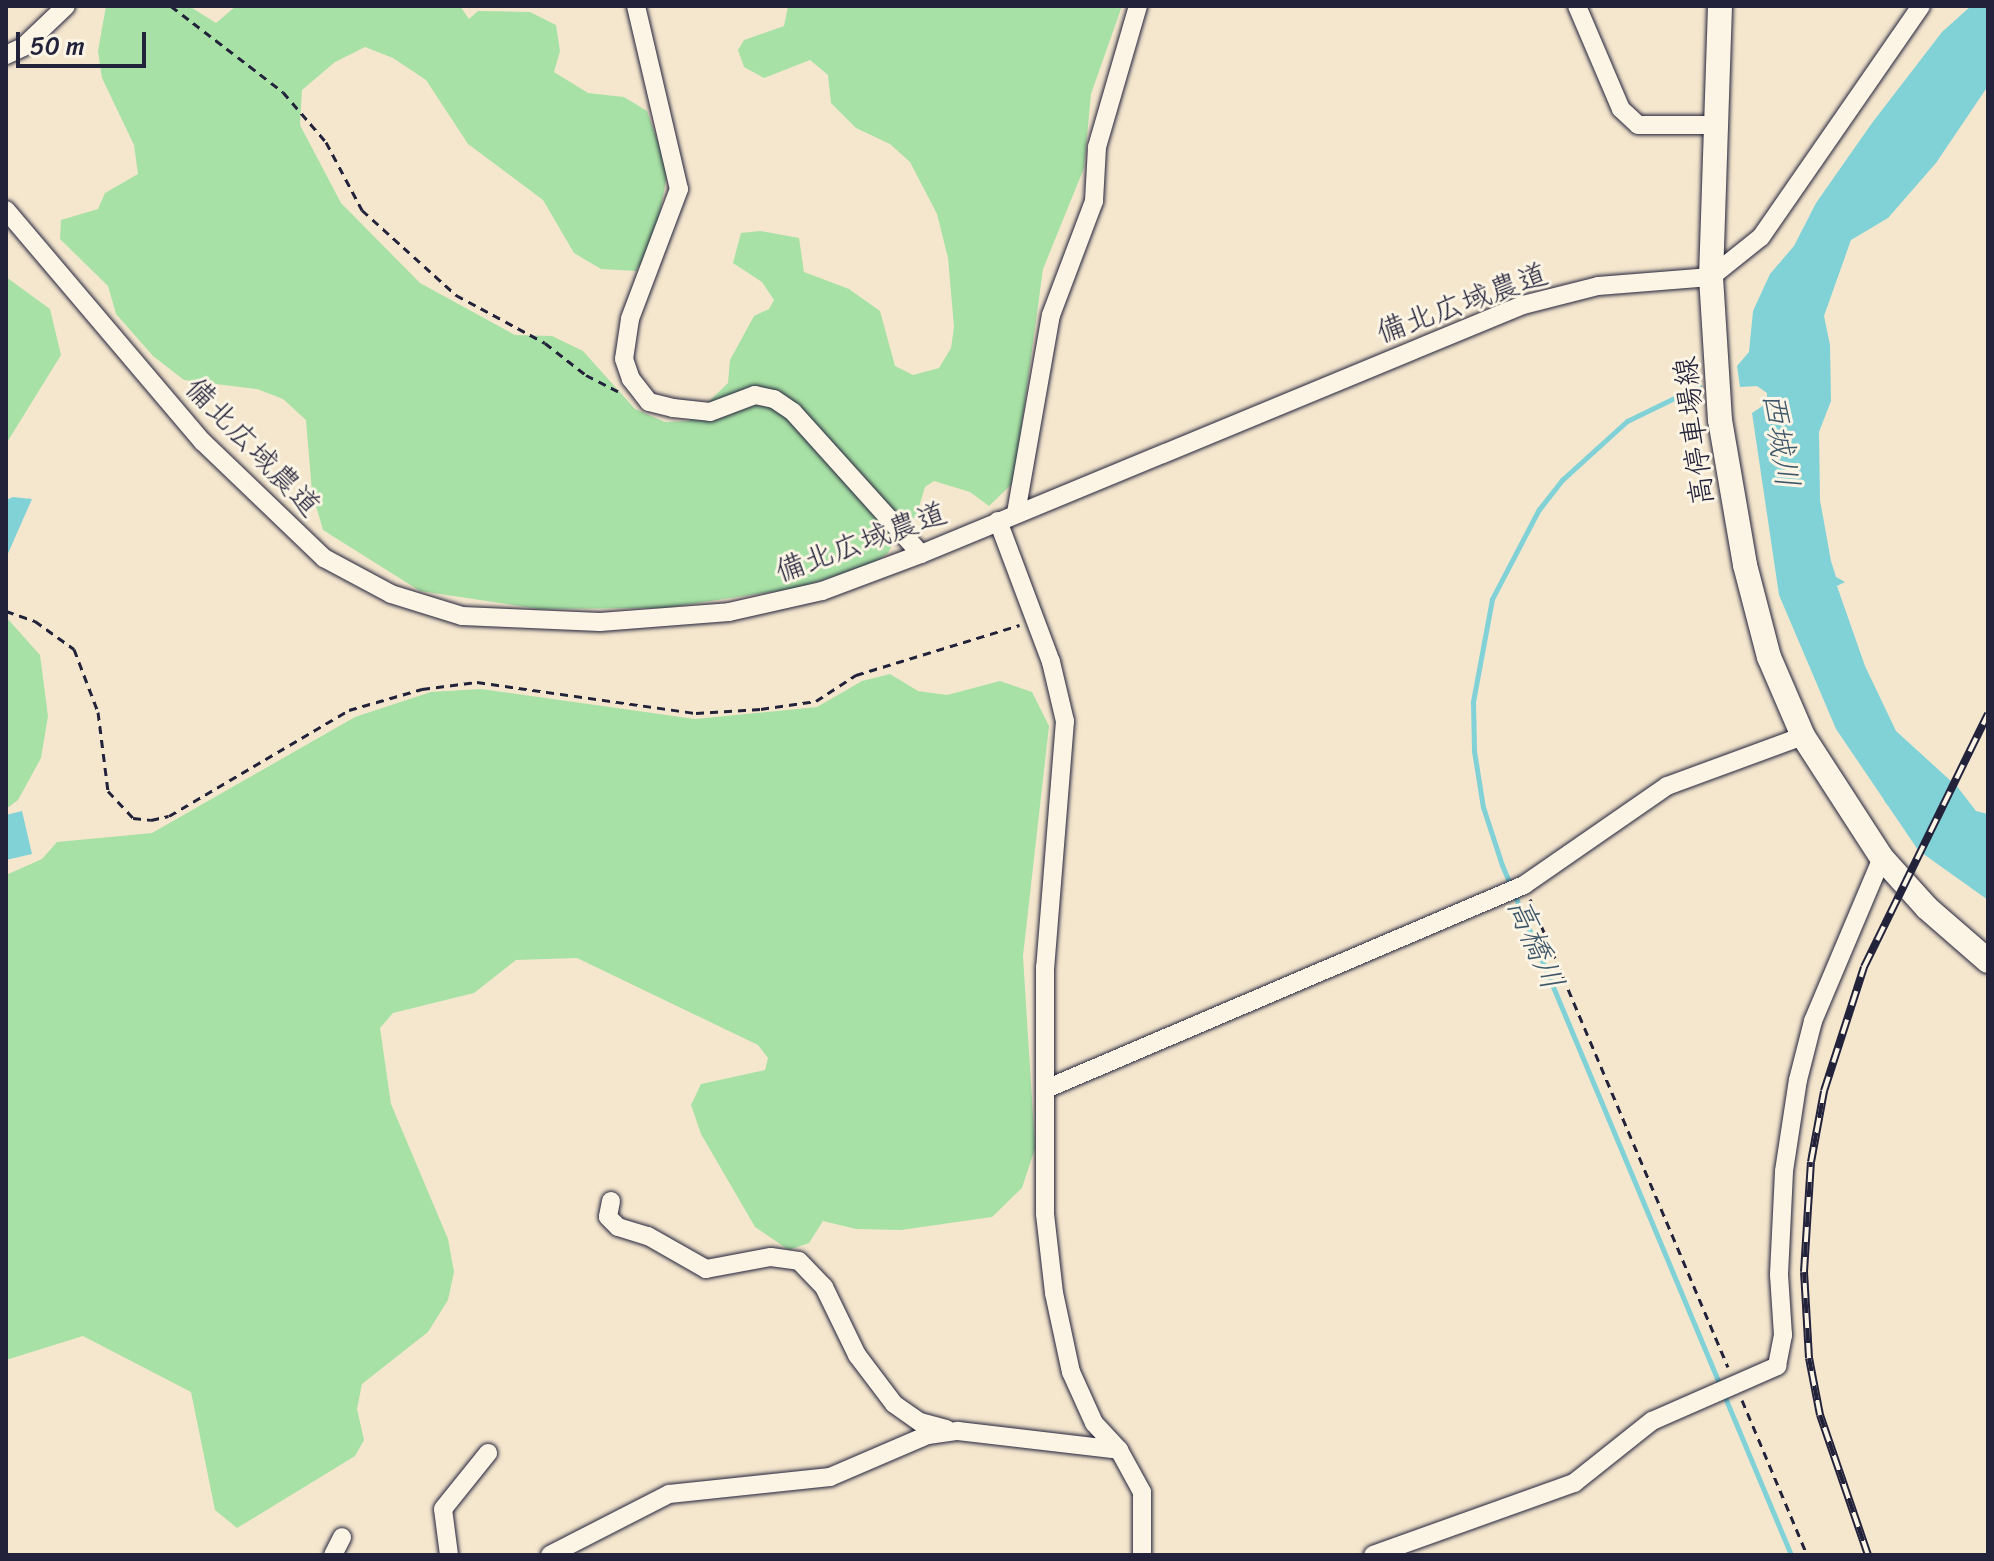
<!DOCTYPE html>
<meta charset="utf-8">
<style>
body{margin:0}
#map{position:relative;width:1994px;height:1561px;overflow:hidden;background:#f5e7ce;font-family:Sriracha,"Klee One",sans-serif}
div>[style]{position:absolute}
.green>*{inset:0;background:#a8e1a5}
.water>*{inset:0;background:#81d2d7}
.stream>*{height:5px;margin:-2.5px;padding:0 2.5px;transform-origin:2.5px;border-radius:2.5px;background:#81d2d7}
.river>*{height:32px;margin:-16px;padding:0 16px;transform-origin:16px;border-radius:16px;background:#81d2d7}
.path>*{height:3px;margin-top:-1.5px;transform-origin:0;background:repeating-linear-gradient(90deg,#22223b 0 8px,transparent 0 14px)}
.roads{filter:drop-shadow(0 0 2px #22223b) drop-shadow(0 0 2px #22223b)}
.minor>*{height:18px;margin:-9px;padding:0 9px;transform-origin:9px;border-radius:9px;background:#fcf5e5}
.major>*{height:24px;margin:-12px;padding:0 12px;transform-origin:12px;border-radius:12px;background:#fcf5e5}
.rail>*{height:8px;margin-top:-4px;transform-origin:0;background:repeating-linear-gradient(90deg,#fcf5e5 0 15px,#22223b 0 30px);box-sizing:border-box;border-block:2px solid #22223b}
span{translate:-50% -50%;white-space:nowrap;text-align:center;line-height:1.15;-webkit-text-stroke:6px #fcf5e5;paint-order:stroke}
.street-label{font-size:30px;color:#22223b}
.water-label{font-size:32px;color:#3e576a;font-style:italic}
.frame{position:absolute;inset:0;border:8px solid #22223b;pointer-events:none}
.scale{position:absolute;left:16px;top:32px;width:130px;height:36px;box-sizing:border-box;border:4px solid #22223b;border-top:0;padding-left:10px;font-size:24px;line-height:28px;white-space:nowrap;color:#22223b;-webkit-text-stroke:6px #fcf5e5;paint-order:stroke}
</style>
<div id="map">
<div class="green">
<div style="clip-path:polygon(106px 6px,189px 6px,216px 23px,236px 6px,460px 6px,469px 19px,478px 11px,530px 12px,556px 25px,560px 51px,554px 72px,588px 93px,624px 97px,647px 111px,668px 171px,653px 246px,636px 271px,601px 269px,574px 253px,543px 200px,468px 144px,426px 80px,393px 58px,365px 47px,335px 62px,302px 90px,300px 125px,341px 203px,420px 283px,515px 335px,552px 336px,583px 351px,635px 409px,665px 422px,689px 421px,728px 383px,730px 360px,754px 316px,769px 309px,774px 300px,762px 282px,733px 263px,741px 233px,760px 231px,799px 238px,804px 272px,849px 289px,880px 311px,895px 366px,913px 375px,939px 368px,951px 348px,954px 327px,948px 258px,937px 214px,910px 162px,890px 144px,856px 128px,831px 103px,828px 75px,810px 60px,764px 78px,744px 67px,738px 50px,744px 40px,784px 26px,788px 6px,1122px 6px,1091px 94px,1084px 168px,1043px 269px,1014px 482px,989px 506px,970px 492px,934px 481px,925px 487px,916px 517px,904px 523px,888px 553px,870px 565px,797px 588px,664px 608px,539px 609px,420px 591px,323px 530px,312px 492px,306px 420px,283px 399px,257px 389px,184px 380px,153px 356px,116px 314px,108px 286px,60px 239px,61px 220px,98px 209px,105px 193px,138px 174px,134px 145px,102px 78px,98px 51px)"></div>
<div style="clip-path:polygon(6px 277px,50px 309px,61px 355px,6px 444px)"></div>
<div style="clip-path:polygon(6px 617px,40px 655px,48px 716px,41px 758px,18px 800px,6px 809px)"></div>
<div style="clip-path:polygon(890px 674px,918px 691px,947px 695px,1000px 681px,1032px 692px,1049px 726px,1023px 956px,1035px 1148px,1022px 1188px,992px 1217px,901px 1230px,856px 1229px,823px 1221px,809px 1243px,789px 1250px,755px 1227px,701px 1134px,691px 1105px,701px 1084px,765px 1070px,768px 1058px,758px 1045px,577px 958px,516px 960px,474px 993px,393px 1013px,380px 1028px,391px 1104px,448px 1239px,454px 1272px,448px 1300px,428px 1332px,362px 1384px,357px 1409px,364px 1440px,355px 1456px,237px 1528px,215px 1510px,191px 1392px,83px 1336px,6px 1360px,6px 875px,42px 859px,57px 842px,152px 833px,355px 717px,431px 692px,481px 689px,695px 719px,817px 707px,862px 681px)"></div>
</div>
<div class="water">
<div style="clip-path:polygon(1971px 6px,1988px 6px,1988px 86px,1936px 163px,1888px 218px,1851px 240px,1824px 316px,1830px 345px,1831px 401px,1819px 432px,1820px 500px,1831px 561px,1836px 577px,1845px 582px,1837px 586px,1865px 666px,1896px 731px,1952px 782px,1918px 850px,1836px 729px,1779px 595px,1752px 413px,1767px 403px,1767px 393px,1757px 386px,1740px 387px,1737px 366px,1749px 352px,1753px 311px,1770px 274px,1794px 246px,1816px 203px,1872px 123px,1942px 32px)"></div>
<div style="clip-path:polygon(13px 497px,32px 499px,6px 558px,6px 500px)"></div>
<div style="clip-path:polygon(1956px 785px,1976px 811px,1988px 814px,1988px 900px,1922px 853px)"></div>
<div style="clip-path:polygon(22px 811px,32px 854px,6px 860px,6px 815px)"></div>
</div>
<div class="stream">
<div style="left:1699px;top:386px;width:80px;rotate:154.1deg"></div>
<div style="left:1627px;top:421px;width:88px;rotate:137.8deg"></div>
<div style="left:1562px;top:480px;width:37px;rotate:128deg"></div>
<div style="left:1539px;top:509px;width:102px;rotate:117.6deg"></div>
<div style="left:1492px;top:599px;width:105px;rotate:100.5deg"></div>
<div style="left:1473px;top:702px;width:49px;rotate:88.8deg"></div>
<div style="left:1474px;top:751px;width:57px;rotate:80.9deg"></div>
<div style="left:1483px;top:807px;width:61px;rotate:71.9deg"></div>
<div style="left:1502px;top:865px;width:748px;rotate:67.27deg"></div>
</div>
<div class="river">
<div style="left:1899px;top:794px;width:120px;rotate:42.3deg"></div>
</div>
<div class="path">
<div style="left:171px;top:6px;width:141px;rotate:37.5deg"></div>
<div style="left:283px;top:92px;width:66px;rotate:49.3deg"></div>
<div style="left:326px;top:142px;width:77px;rotate:62.1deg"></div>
<div style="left:362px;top:210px;width:127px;rotate:42.1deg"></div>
<div style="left:456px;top:295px;width:101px;rotate:28.3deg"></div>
<div style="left:545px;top:343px;width:52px;rotate:38deg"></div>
<div style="left:586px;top:375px;width:36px;rotate:27deg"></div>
<div style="left:6px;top:611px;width:31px;rotate:19deg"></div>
<div style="left:35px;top:621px;width:48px;rotate:35.7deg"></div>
<div style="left:74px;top:649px;width:67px;rotate:69.1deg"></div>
<div style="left:98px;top:712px;width:80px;rotate:82.8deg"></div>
<div style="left:108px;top:791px;width:37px;rotate:47deg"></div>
<div style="left:133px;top:818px;width:18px;rotate:6deg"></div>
<div style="left:151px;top:820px;width:18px;rotate:-13deg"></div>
<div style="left:169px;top:816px;width:209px;rotate:-30.5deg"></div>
<div style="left:349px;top:710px;width:76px;rotate:-16deg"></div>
<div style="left:422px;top:689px;width:55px;rotate:-7.3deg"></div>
<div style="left:477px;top:682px;width:221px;rotate:8.1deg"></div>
<div style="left:696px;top:713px;width:65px;rotate:-3.5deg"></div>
<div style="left:761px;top:709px;width:56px;rotate:-8.3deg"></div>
<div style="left:816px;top:701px;width:48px;rotate:-33deg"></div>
<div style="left:856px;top:675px;width:171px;rotate:-17deg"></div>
<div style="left:1530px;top:899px;width:508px;rotate:67.07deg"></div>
<div style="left:1742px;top:1400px;width:168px;rotate:67.2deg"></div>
</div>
<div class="roads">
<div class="minor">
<div style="left:636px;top:6px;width:188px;rotate:76.8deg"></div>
<div style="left:679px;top:189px;width:139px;rotate:110.7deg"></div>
<div style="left:630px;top:319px;width:40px;rotate:98.5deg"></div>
<div style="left:624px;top:359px;width:21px;rotate:71deg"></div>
<div style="left:631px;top:379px;width:29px;rotate:52deg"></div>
<div style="left:649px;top:402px;width:25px;rotate:14deg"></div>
<div style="left:673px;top:408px;width:37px;rotate:6deg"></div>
<div style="left:710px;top:412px;width:48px;rotate:-20.7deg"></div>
<div style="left:755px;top:395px;width:19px;rotate:12deg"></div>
<div style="left:774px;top:399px;width:23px;rotate:34deg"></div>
<div style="left:793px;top:412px;width:191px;rotate:48deg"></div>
<div style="left:1577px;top:6px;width:112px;rotate:66.9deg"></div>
<div style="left:1621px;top:109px;width:23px;rotate:43deg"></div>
<div style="left:1638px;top:125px;width:78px"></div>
<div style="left:6px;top:55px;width:19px;rotate:-25deg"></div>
<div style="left:23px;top:47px;width:59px;rotate:-43.6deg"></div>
<div style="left:6px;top:210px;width:304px;rotate:49.7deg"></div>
<div style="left:203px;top:442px;width:168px;rotate:43.8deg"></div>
<div style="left:324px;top:558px;width:76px;rotate:28.2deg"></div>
<div style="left:391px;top:594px;width:74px;rotate:17.2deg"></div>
<div style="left:462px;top:616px;width:138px;rotate:2.5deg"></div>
<div style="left:600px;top:622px;width:129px;rotate:-4.4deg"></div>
<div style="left:729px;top:612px;width:95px;rotate:-12.7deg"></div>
<div style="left:822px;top:591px;width:106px;rotate:-20.5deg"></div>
<div style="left:921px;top:554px;width:651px;rotate:-22.47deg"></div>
<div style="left:1523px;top:305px;width:77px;rotate:-14.2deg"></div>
<div style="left:1598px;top:286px;width:113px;rotate:-4.6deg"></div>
<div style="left:1711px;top:277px;width:64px;rotate:-38.7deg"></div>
<div style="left:1761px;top:237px;width:281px;rotate:-55.3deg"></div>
<div style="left:1016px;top:513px;width:201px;rotate:-80deg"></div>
<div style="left:1051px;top:315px;width:122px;rotate:-69.3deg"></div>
<div style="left:1094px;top:201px;width:54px;rotate:-86.8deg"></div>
<div style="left:1097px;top:147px;width:147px;rotate:-73.8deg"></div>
<div style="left:998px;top:521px;width:151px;rotate:69.4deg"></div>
<div style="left:1051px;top:662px;width:61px;rotate:76.7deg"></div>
<div style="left:1065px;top:721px;width:247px;rotate:94.6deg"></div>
<div style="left:1045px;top:967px;width:247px;rotate:90deg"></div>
<div style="left:1045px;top:1214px;width:80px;rotate:83.5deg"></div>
<div style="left:1054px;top:1293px;width:81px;rotate:77.9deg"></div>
<div style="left:1071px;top:1372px;width:56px;rotate:65.7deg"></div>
<div style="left:1094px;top:1423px;width:37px;rotate:47deg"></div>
<div style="left:1119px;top:1450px;width:48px;rotate:61.3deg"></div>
<div style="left:1142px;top:1492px;width:63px;rotate:90deg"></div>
<div style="left:1046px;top:1089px;width:520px;rotate:-23.11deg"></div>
<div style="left:1524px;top:885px;width:174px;rotate:-34.7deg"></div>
<div style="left:1667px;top:786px;width:145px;rotate:-20.2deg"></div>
<div style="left:611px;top:1201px;width:16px;rotate:101deg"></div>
<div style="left:608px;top:1217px;width:14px;rotate:45deg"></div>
<div style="left:618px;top:1227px;width:31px;rotate:17deg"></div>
<div style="left:648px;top:1236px;width:67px;rotate:29.6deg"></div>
<div style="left:706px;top:1269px;width:66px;rotate:-10.5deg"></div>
<div style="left:771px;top:1257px;width:28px;rotate:8deg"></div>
<div style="left:799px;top:1261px;width:36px;rotate:46deg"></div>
<div style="left:824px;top:1287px;width:76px;rotate:64.1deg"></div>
<div style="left:857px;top:1355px;width:61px;rotate:52.9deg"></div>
<div style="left:894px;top:1404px;width:32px;rotate:35deg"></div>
<div style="left:920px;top:1422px;width:27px;rotate:15deg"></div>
<div style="left:333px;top:1555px;width:20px;rotate:-63deg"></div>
<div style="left:449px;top:1555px;width:46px;rotate:-97.4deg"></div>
<div style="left:443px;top:1509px;width:72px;rotate:-51.2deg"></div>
<div style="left:550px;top:1555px;width:134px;rotate:-27.1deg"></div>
<div style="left:669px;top:1494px;width:162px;rotate:-6deg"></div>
<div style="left:830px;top:1477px;width:107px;rotate:-23.2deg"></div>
<div style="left:928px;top:1435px;width:30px;rotate:-8deg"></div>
<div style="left:958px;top:1431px;width:162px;rotate:6.7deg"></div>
<div style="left:1373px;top:1555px;width:214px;rotate:-19.7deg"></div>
<div style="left:1574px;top:1483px;width:100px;rotate:-38.5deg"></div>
<div style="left:1652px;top:1421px;width:137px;rotate:-23.7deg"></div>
<div style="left:1777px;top:1366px;width:32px;rotate:-79deg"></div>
<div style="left:1783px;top:1335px;width:61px;rotate:-93.8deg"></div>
<div style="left:1779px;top:1274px;width:103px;rotate:-87.2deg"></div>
<div style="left:1784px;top:1171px;width:92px;rotate:-81.3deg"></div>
<div style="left:1798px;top:1080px;width:61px;rotate:-75.7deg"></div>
<div style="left:1813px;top:1021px;width:177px;rotate:-67.1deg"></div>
</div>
<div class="major">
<div style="left:1720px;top:6px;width:271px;rotate:91.9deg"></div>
<div style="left:1711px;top:277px;width:143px;rotate:86.4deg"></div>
<div style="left:1720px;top:420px;width:147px;rotate:80.2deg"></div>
<div style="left:1745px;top:565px;width:95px;rotate:75.4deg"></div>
<div style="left:1769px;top:657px;width:86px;rotate:66.7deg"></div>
<div style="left:1803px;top:736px;width:145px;rotate:57.1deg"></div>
<div style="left:1882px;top:858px;width:67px;rotate:48deg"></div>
<div style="left:1927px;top:908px;width:81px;rotate:41deg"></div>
</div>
</div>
<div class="rail">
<div style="left:1868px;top:1555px;width:148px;rotate:-108.9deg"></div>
<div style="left:1820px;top:1415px;width:58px;rotate:-100.9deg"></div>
<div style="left:1809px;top:1358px;width:86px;rotate:-93.3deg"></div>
<div style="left:1804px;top:1272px;width:110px;rotate:-86.4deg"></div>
<div style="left:1811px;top:1162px;width:72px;rotate:-79.6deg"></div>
<div style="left:1824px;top:1091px;width:130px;rotate:-72.1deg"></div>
<div style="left:1864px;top:967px;width:282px;rotate:-63.9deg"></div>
</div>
<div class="street-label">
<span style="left:1462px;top:303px;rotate:-20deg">備北広域農道</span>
<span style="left:1694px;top:431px;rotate:-97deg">高停車場線</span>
<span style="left:253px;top:447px;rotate:46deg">備北広域農道</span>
<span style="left:861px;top:542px;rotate:-20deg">備北広域農道</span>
</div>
<div class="water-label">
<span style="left:1780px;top:440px;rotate:81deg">西城川</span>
<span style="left:1535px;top:944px;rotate:67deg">高橋川</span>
</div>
<div class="frame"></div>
<div class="scale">50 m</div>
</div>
